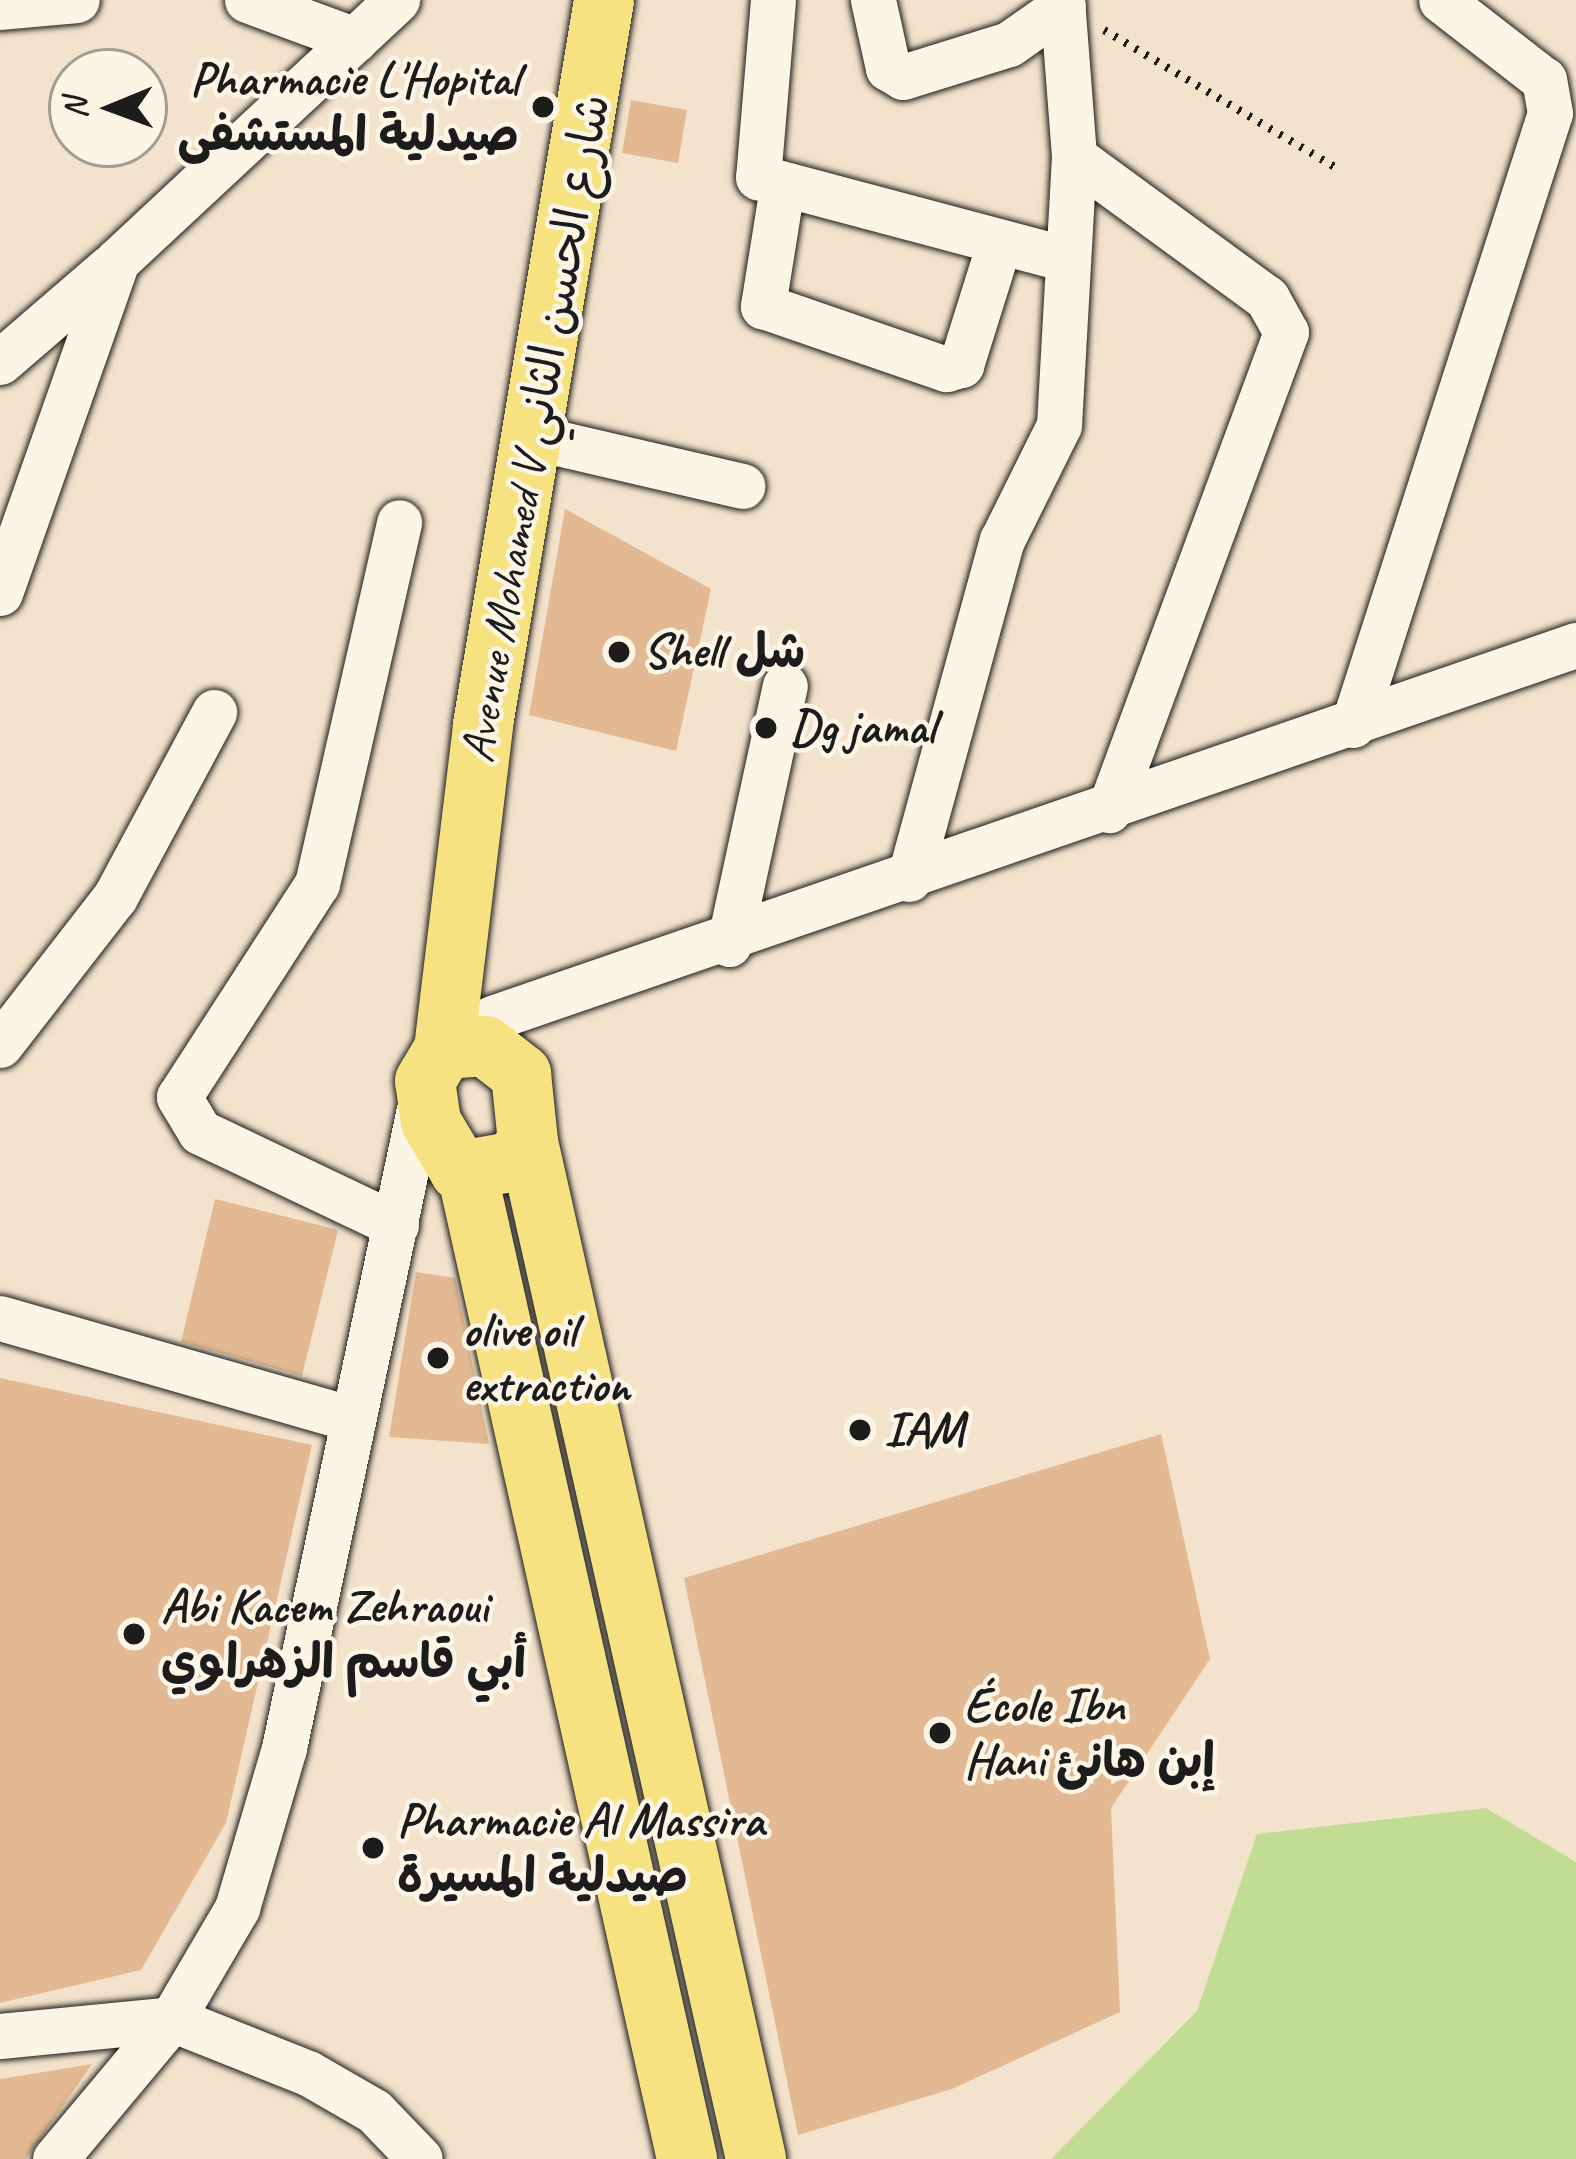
<!DOCTYPE html>
<meta charset="utf-8">
<style>
body{margin:0}
#map{position:relative;width:1576px;height:2159px;overflow:hidden;background:#f4e3cc;font-family:Caveat,"Playpen Sans Arabic",sans-serif}
div>[style]{position:absolute}
.green>*{inset:0;background:#c2dc93}
.building>*{inset:0;background:#e2b993}
.path>*{height:8px;margin-top:-4px;transform-origin:0;background:repeating-linear-gradient(90deg,#1c1c1c 0 3px,transparent 0 12px)}
.roads{filter:drop-shadow(0 0 3px #1c1c1c) drop-shadow(0 0 3px #1c1c1c)}
.minor>*{height:45px;margin:-22.5px;padding:0 22.5px;transform-origin:22.5px;border-radius:22.5px;background:#fcf5e5}
.major>*{height:60px;margin:-30px;padding:0 30px;transform-origin:30px;border-radius:30px;background:#f7e281}
.dots>*{width:33px;height:33px;translate:-50% -50%;box-sizing:border-box;border:6px solid #fcf5e5;border-radius:50%}
span{translate:-50% -50%;white-space:nowrap;text-align:center;line-height:1.15;-webkit-text-stroke:9px #fcf5e5;paint-order:stroke}
.poi-label{font-size:48px;color:#1c1c1c;font-weight:700}
.right{translate:-100% -50%;text-align:right}
.left{translate:0 -50%;text-align:left}
.street-label{font-size:48px;color:#1c1c1c}
.north{position:absolute;left:48px;top:48px;width:120px;height:120px;box-sizing:border-box;background:#fcf5e5;border:3px solid #a29e95;border-radius:50%;rotate:269deg;font-size:33px;font-weight:700;line-height:48px;text-align:center;color:#1c1c1c}
.north::after{content:'';display:block;margin:auto;width:42px;height:54px;background:#1c1c1c;clip-path:polygon(50% 0,100% 100%,50% 72%,0 100%)}
</style>
<div id="map">
<div class="green">
<div style="clip-path:polygon(1486px 1808px,1576px 1862px,1576px 2159px,1051px 2159px,1197px 2011px,1257px 1834px)"></div>
</div>
<div class="building">
<div style="clip-path:polygon(631px 100px,687px 110px,678px 163px,622px 153px)"></div>
<div style="clip-path:polygon(565px 509px,711px 589px,676px 751px,529px 715px)"></div>
<div style="clip-path:polygon(215px 1199px,338px 1230px,302px 1376px,181px 1342px)"></div>
<div style="clip-path:polygon(416px 1272px,455px 1278px,489px 1444px,389px 1437px)"></div>
<div style="clip-path:polygon(0 1378px,312px 1445px,226px 1823px,141px 1970px,0 2003px)"></div>
<div style="clip-path:polygon(1161px 1434px,1210px 1659px,1111px 1808px,1120px 2012px,952px 2089px,798px 2135px,684px 1578px)"></div>
<div style="clip-path:polygon(92px 2064px,26px 2159px,0 2159px,0 2079px)"></div>
</div>
<div class="path">
<div style="left:1104px;top:30px;width:274px;rotate:30.7deg"></div>
</div>
<div class="roads">
<div class="minor">
<div style="left:247px;top:0;width:115px;rotate:20.3deg"></div>
<div style="left:773px;top:0;width:178px;rotate:94.8deg"></div>
<div style="left:758px;top:177px;width:315px;rotate:14.9deg"></div>
<div style="left:873px;top:0;width:70px;rotate:77.6deg"></div>
<div style="left:888px;top:68px;width:17px;rotate:31deg"></div>
<div style="left:903px;top:77px;width:111px;rotate:-17.3deg"></div>
<div style="left:1009px;top:44px;width:66px;rotate:-35.1deg"></div>
<div style="left:1062px;top:0;width:157px;rotate:85.6deg"></div>
<div style="left:1074px;top:157px;width:239px;rotate:36.2deg"></div>
<div style="left:1267px;top:298px;width:39px;rotate:61deg"></div>
<div style="left:1286px;top:332px;width:510px;rotate:110.32deg"></div>
<div style="left:0;top:7px;width:77px;rotate:-5.2deg"></div>
<div style="left:782px;top:187px;width:121px;rotate:99.1deg"></div>
<div style="left:763px;top:306px;width:194px;rotate:19deg"></div>
<div style="left:946px;top:369px;width:16px;rotate:-15deg"></div>
<div style="left:961px;top:365px;width:127px;rotate:-72.6deg"></div>
<div style="left:0;top:362px;width:145px;rotate:-40.8deg"></div>
<div style="left:536px;top:438px;width:212px;rotate:13.1deg"></div>
<div style="left:0;top:593px;width:352px;rotate:-70.6deg"></div>
<div style="left:117px;top:261px;width:383px;rotate:-43deg"></div>
<div style="left:1353px;top:725px;width:643px;rotate:-72.16deg"></div>
<div style="left:1550px;top:113px;width:34px;rotate:-100deg"></div>
<div style="left:1544px;top:80px;width:130px;rotate:-142.2deg"></div>
<div style="left:909px;top:879px;width:352px;rotate:-74.7deg"></div>
<div style="left:1002px;top:540px;width:128px;rotate:-63.6deg"></div>
<div style="left:1059px;top:425px;width:268px;rotate:-86.8deg"></div>
<div style="left:729px;top:944px;width:264px;rotate:-77.8deg"></div>
<div style="left:492px;top:1018px;width:1146px;rotate:-18.99deg"></div>
<div style="left:0;top:1045px;width:187px;rotate:-52.2deg"></div>
<div style="left:115px;top:897px;width:210px;rotate:-61.8deg"></div>
<div style="left:396px;top:1225px;width:217px;rotate:-154.6deg"></div>
<div style="left:200px;top:1132px;width:41px;rotate:-121deg"></div>
<div style="left:179px;top:1097px;width:254px;rotate:-57.1deg"></div>
<div style="left:317px;top:884px;width:371px;rotate:-77.2deg"></div>
<div style="left:0;top:1318px;width:367px;rotate:16deg"></div>
<div style="left:0;top:2036px;width:173px;rotate:-5.6deg"></div>
<div style="left:172px;top:2019px;width:146px;rotate:21.7deg"></div>
<div style="left:308px;top:2073px;width:76px;rotate:29.9deg"></div>
<div style="left:374px;top:2111px;width:66px;rotate:46.2deg"></div>
<div style="left:55px;top:2159px;width:182px;rotate:-50.1deg"></div>
<div style="left:172px;top:2019px;width:129px;rotate:-59.6deg"></div>
<div style="left:237px;top:1908px;width:167px;rotate:-73.6deg"></div>
<div style="left:284px;top:1748px;width:673px;rotate:-78.07deg"></div>
</div>
<div class="major">
<div style="left:485px;top:1046px;width:46px;rotate:37.9deg"></div>
<div style="left:521px;top:1074px;width:68px;rotate:84.1deg"></div>
<div style="left:528px;top:1142px;width:26px;rotate:130deg"></div>
<div style="left:511px;top:1162px;width:52px;rotate:170deg"></div>
<div style="left:460px;top:1171px;width:57px;rotate:-120.6deg"></div>
<div style="left:431px;top:1122px;width:41px;rotate:-98.3deg"></div>
<div style="left:425px;top:1081px;width:37px;rotate:-59deg"></div>
<div style="left:444px;top:1049px;width:41px;rotate:-4.2deg"></div>
<div style="left:444px;top:1049px;width:326px;rotate:-83.1deg"></div>
<div style="left:483px;top:725px;width:735px;rotate:-80.52deg"></div>
<div style="left:528px;top:1142px;width:1042px;rotate:77.36deg"></div>
<div style="left:467px;top:1172px;width:1011px;rotate:77.43deg"></div>
</div>
</div>
<div class="dots">
<div style="left:543px;top:107px;background:#1c1c1c"></div>
<div style="left:619px;top:652px;background:#1c1c1c"></div>
<div style="left:766px;top:728px;background:#1c1c1c"></div>
<div style="left:438px;top:1358px;background:#1c1c1c"></div>
<div style="left:860px;top:1430px;background:#1c1c1c"></div>
<div style="left:134px;top:1634px;background:#1c1c1c"></div>
<div style="left:940px;top:1733px;background:#1c1c1c"></div>
<div style="left:373px;top:1848px;background:#1c1c1c"></div>
</div>
<div class="poi-label">
<span class="right" style="left:519px;top:107px">Pharmacie L'Hopital<br>صيدلية المستشفى</span>
<span class="left" style="left:643px;top:652px">Shell شل</span>
<span class="left" style="left:790px;top:728px">Dg jamal</span>
<span class="left" style="left:462px;top:1358px">olive oil<br>extraction</span>
<span class="left" style="left:884px;top:1430px">IAM</span>
<span class="left" style="left:161px;top:1634px">Abi Kacem Zehraoui<br>أبي قاسم الزهراوي</span>
<span class="left" style="left:964px;top:1733px">École Ibn<br>Hani إبن هانئ</span>
<span class="left" style="left:397px;top:1848px">Pharmacie Al Massira<br>صيدلية المسيرة</span>
</div>
<div class="street-label">
<span style="left:535px;top:428px;rotate:-80deg">Avenue Mohamed V شارع الحسن الثاني</span>
</div>
<div class="north">N</div>
</div>
